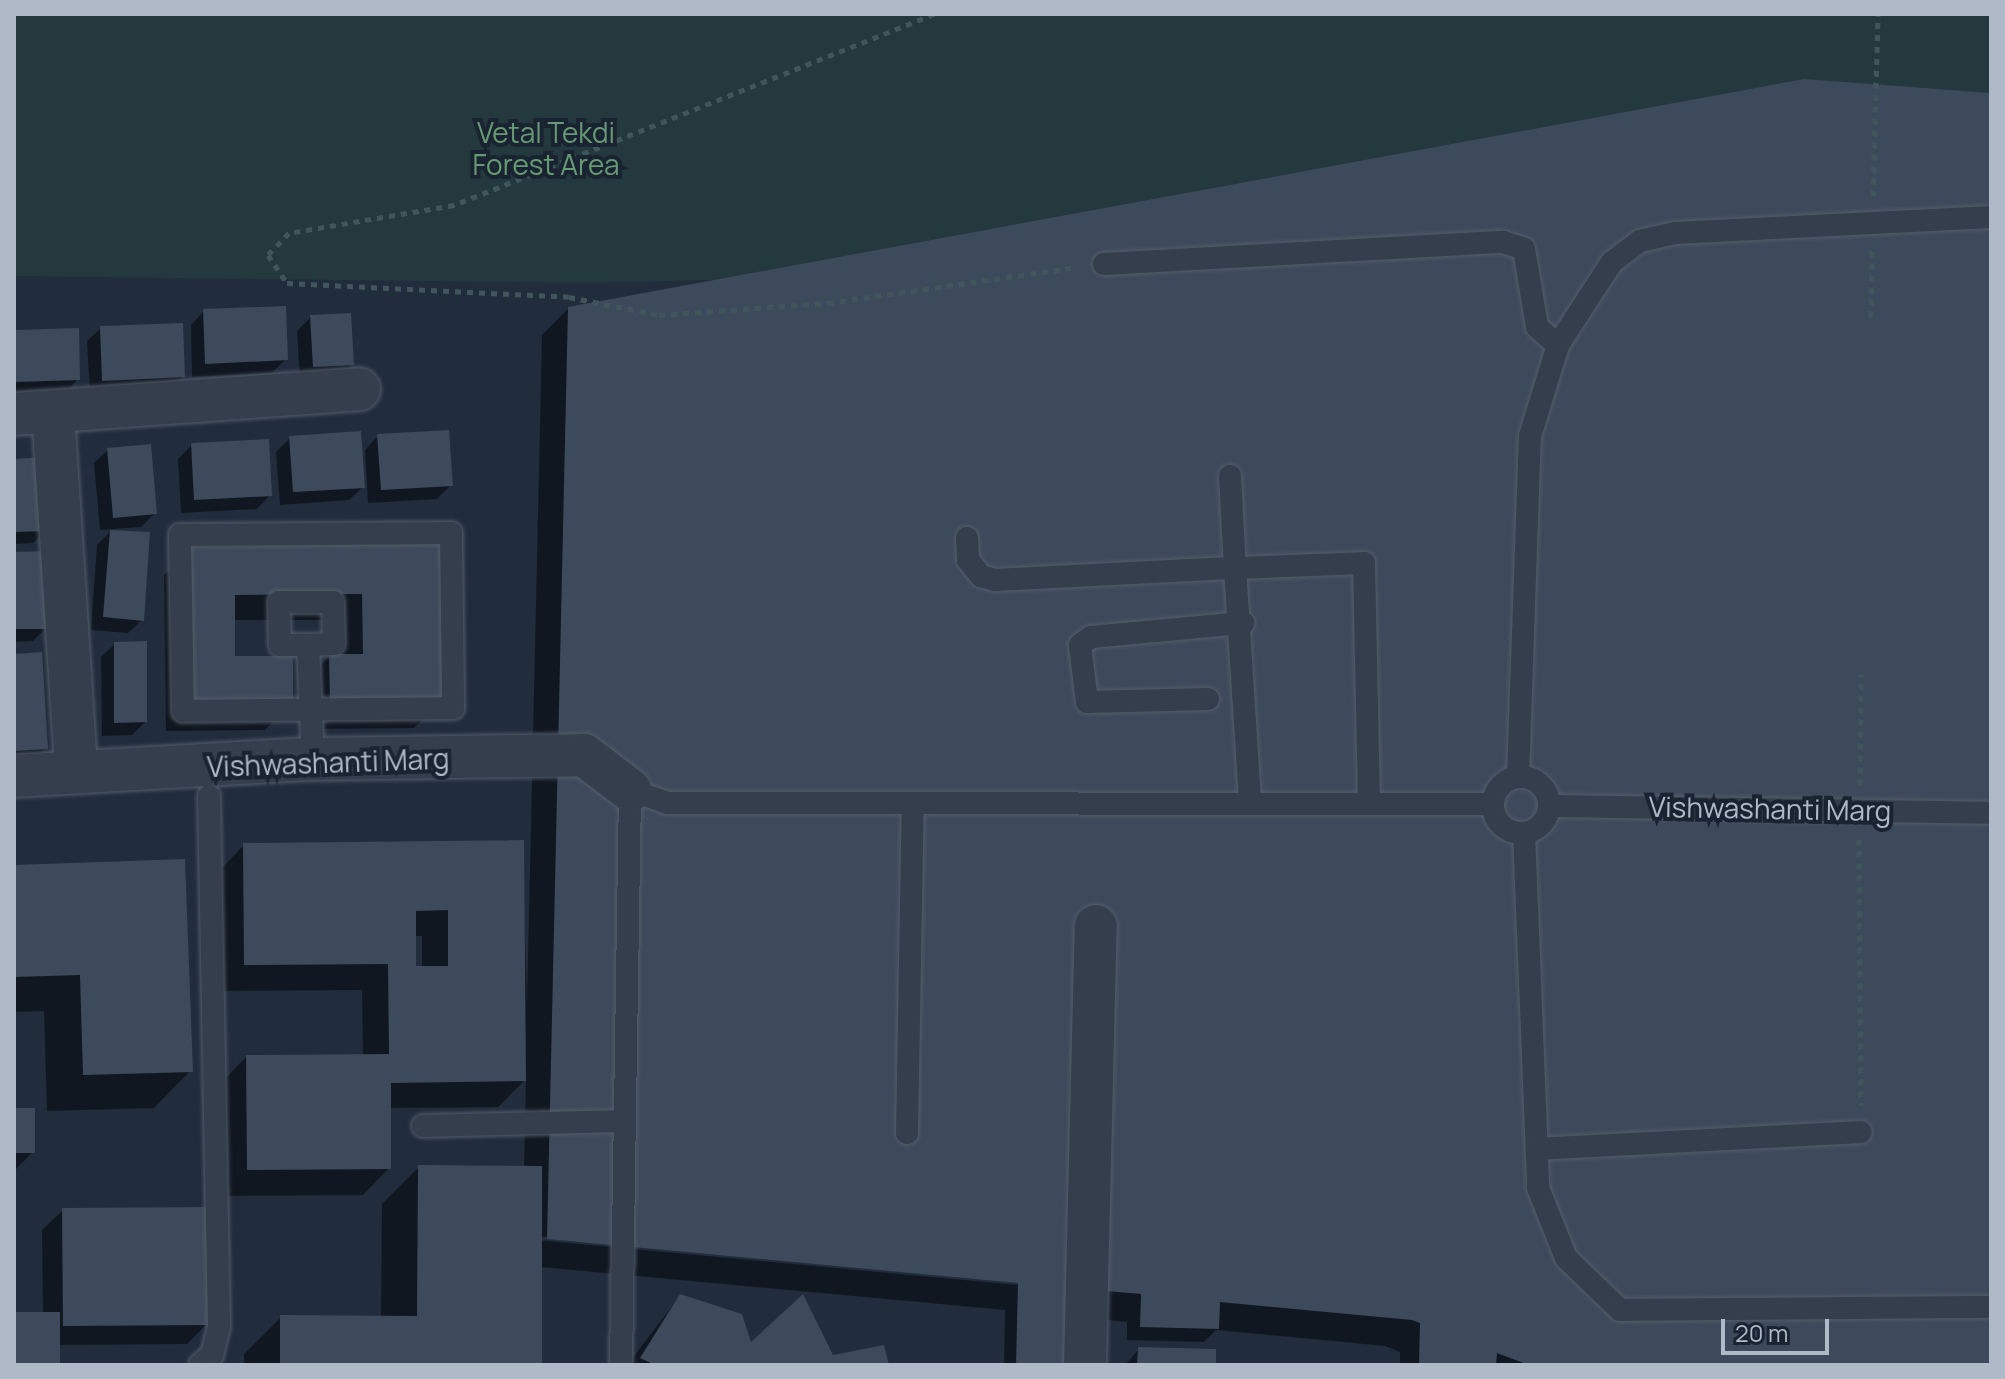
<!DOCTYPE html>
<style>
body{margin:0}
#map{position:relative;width:2005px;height:1379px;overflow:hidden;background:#212c3c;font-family:Manrope,sans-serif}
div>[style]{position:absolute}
.green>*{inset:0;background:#23393d}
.shadow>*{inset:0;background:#0007}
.building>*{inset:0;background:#3d4a5b}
.path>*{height:5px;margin-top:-2.5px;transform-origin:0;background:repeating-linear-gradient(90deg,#41565a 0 6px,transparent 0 12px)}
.roads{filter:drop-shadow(0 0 2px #535c6a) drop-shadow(0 0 2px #535c6a)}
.service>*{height:22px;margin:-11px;padding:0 11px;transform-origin:11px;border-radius:11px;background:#353e4c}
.service>.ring{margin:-11px;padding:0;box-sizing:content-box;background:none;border:22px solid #353e4c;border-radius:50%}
.minor>*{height:42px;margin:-21px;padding:0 21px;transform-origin:21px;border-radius:21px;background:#353e4c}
span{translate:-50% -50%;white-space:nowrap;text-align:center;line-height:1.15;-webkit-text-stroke:8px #1a2331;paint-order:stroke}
.park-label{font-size:28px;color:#669a73}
.street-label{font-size:28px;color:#b0b9c8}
.frame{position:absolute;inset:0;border:16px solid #b0b9c8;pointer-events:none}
.scale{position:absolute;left:1721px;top:1319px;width:108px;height:36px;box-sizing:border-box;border:4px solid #b0b9c8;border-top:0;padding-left:10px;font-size:24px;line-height:28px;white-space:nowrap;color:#b0b9c8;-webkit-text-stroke:6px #1a2331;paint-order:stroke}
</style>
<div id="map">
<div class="green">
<div style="clip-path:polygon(14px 14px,1991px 14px,1991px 197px,1000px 274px,585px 283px,14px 276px)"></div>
</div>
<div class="shadow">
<div style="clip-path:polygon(evenodd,1991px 95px,1991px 1365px,1400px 1365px,1400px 1352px,1385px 1346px,1216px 1330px,1204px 1342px,1127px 1340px,1127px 1322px,1069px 1316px,1067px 1365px,1004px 1365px,1005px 1310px,540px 1267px,540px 1365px,244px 1365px,244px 1354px,281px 1317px,381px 1318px,382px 1204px,419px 1167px,524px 1168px,526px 1079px,498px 1107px,389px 1108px,389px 1168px,363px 1195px,221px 1196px,220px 1084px,246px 1057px,363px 1056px,362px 990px,219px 991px,218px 872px,244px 845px,522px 842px,527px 1003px,542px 335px,569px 308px,1991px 95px,414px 936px,422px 936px,422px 968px,414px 968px,414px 936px,1991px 95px,538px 1236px,1082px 1287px,1081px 1291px,537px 1240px,538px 1236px)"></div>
<div style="clip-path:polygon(204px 311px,286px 359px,272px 373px,192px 377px,191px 325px)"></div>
<div style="clip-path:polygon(311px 317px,352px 364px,339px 378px,300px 380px,297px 331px)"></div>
<div style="clip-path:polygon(101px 328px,183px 376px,170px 390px,90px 393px,87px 341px)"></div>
<div style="clip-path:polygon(14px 332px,78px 379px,65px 393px,14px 394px)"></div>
<div style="clip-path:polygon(378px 436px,450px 486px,437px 499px,368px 503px,365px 450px)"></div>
<div style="clip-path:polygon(290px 438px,363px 487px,349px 500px,280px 505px,276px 452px)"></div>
<div style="clip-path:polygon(192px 445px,270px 495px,257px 509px,181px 513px,178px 459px)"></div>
<div style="clip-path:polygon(108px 450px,155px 513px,141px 527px,100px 530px,94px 463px)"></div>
<div style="clip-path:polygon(14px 461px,47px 530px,33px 543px,14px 544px)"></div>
<div style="clip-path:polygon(112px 530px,142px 620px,128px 633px,91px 630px,97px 545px)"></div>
<div style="clip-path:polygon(440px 546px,441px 702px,414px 728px,304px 729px,303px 683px,330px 656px,337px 620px,233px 620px,233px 658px,291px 703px,265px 730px,166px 731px,164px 575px,191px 549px)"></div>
<div style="clip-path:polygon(14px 554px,46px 628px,33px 641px,14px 642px)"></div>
<div style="clip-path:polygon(115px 644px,145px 722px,132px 735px,102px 736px,101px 657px)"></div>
<div style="clip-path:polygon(14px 656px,46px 748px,32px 762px,14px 763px)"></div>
<div style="clip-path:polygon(14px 867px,190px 1071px,154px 1108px,47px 1111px,44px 1011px,14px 1012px)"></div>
<div style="clip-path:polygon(14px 1110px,33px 1152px,14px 1171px)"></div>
<div style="clip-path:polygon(63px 1210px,207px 1324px,187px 1344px,58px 1345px,58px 1365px,14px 1365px,14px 1314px,43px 1314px,42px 1230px)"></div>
<div style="clip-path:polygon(680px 1296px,750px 1346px,887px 1365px,627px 1365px)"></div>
<div style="clip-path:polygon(1139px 1349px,1214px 1365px,1125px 1365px)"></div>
</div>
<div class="building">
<div style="clip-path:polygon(1804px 79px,1991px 93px,1991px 1365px,1529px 1365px,1497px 1353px,1496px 1365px,1419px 1363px,1420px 1323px,1412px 1320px,1220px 1302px,1219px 1329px,1140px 1327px,1141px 1294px,1071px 1288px,1069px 1365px,1016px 1365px,1018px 1283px,547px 1239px,568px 307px)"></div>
<div style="clip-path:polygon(286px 306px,288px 360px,205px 364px,203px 309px)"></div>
<div style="clip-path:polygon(351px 313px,354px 365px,313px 367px,310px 315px)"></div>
<div style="clip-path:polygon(183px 323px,185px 377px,102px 381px,100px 326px)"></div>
<div style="clip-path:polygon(79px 328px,80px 380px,14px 382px,14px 330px)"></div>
<div style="clip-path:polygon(449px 430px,453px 486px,381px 490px,377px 434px)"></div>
<div style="clip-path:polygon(361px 431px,365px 488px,293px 492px,289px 436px)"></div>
<div style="clip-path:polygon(269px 439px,272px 496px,194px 500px,191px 443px)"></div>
<div style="clip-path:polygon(151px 444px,157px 514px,113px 518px,107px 448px)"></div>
<div style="clip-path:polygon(45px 457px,49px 531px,14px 532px,14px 459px)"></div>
<div style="clip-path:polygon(110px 530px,150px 532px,144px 621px,103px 617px)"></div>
<div style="clip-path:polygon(442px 544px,443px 703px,330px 704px,329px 654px,363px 654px,362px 594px,235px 595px,235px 656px,293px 656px,293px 704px,191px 705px,190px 547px)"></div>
<div style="clip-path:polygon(47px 551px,48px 629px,14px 629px,14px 552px)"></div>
<div style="clip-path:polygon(147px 641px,147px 722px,114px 723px,114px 642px)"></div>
<div style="clip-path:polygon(42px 652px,48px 749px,14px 751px,14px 654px)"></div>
<div style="clip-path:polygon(evenodd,524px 840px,526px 1081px,391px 1083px,391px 1169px,247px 1170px,246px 1055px,389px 1054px,388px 964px,244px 965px,243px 843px,524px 840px,448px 910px,448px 966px,416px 966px,416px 911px,448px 910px)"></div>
<div style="clip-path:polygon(185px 859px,193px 1072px,83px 1075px,80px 975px,14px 977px,14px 865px)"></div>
<div style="clip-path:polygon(14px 1108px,35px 1108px,35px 1153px,14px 1153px)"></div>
<div style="clip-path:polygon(418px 1165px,542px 1166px,542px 1365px,280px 1365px,280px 1315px,417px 1316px)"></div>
<div style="clip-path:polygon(208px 1207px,209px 1325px,63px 1326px,62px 1208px)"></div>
<div style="clip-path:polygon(680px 1294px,742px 1314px,751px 1342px,803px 1294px,833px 1355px,884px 1345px,889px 1365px,655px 1365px,640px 1358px)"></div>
<div style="clip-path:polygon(14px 1312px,60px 1312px,60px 1365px,14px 1365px)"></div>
<div style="clip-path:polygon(1138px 1347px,1216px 1349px,1216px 1365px,1137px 1365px)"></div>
</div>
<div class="path">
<div style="left:934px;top:14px;width:517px;rotate:158.3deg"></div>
<div style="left:454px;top:205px;width:167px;rotate:170.4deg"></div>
<div style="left:289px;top:233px;width:30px;rotate:134deg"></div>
<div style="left:268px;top:255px;width:34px;rotate:56deg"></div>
<div style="left:287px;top:283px;width:282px;rotate:2.8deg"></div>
<div style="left:569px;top:297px;width:92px;rotate:11.3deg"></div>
<div style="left:659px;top:315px;width:169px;rotate:-4.1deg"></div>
<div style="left:828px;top:303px;width:252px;rotate:-8.2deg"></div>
<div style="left:1873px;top:196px;width:182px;rotate:-88.4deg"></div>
<div style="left:1871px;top:317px;width:67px;rotate:-89.1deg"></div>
<div style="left:1860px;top:785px;width:111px;rotate:-89.5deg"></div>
<div style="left:1859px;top:839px;width:266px;rotate:89.6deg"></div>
</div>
<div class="roads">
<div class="service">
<div style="left:1104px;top:264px;width:400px;rotate:-3.2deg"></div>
<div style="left:1503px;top:242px;width:22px;rotate:18deg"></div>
<div style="left:1524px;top:249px;width:79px;rotate:80.5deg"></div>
<div style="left:1537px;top:327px;width:28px;rotate:41deg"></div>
<div style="left:1230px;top:476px;width:92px;rotate:86.9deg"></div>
<div style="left:1235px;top:568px;width:129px;rotate:-2.2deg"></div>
<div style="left:1364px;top:563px;width:240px;rotate:88.8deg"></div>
<div style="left:451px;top:533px;width:175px;rotate:89.3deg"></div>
<div style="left:453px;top:708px;width:270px;rotate:179.4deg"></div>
<div style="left:183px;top:711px;width:176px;rotate:-91deg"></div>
<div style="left:180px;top:535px;width:271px;rotate:-0.4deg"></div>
<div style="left:967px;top:538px;width:22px;rotate:87deg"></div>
<div style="left:968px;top:560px;width:21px;rotate:51deg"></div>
<div style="left:981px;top:576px;width:15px;rotate:16deg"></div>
<div style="left:995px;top:580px;width:240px;rotate:-2.9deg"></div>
<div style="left:1235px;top:568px;width:235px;rotate:86.3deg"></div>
<div style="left:308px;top:645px;width:26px;rotate:-2deg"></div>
<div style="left:334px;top:644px;width:42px;rotate:-91.4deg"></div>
<div style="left:333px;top:602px;width:54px;rotate:180deg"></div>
<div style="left:279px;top:602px;width:43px;rotate:88.7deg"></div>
<div style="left:280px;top:645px;width:28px"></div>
<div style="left:308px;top:645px;width:114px;rotate:87.5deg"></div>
<div style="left:1208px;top:699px;width:121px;rotate:178.6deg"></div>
<div style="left:1087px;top:702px;width:57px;rotate:-97deg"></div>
<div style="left:1080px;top:645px;width:14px;rotate:-36deg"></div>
<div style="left:1091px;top:637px;width:153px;rotate:-5.3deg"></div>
<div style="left:1518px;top:777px;width:341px;rotate:-88deg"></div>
<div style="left:1530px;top:436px;width:95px;rotate:-72.9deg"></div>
<div style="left:1558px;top:345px;width:99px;rotate:-57deg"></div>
<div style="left:1612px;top:262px;width:35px;rotate:-37deg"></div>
<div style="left:1640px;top:241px;width:37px;rotate:-13deg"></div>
<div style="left:1676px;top:233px;width:315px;rotate:-2.9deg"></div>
<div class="ring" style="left:1493px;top:777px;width:34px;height:34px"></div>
<div style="left:1549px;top:806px;width:442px;rotate:0.9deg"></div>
<div style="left:1524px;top:833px;width:355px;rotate:87.7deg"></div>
<div style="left:1538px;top:1188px;width:75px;rotate:68.2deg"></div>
<div style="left:1566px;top:1258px;width:75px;rotate:43.9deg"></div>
<div style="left:1620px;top:1310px;width:371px;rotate:-0.5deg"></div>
<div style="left:423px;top:1126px;width:199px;rotate:-1.4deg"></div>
<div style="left:907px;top:1133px;width:330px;rotate:-89deg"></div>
<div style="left:1537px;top:1149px;width:324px;rotate:-3deg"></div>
<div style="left:200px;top:1365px;width:16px;rotate:-40deg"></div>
<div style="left:212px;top:1355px;width:29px;rotate:-76deg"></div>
<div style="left:219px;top:1327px;width:531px;rotate:-91.08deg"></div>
<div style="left:621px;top:1365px;width:575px;rotate:-89.1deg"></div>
<div style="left:630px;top:790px;width:40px;rotate:18.9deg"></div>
<div style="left:668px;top:803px;width:825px;rotate:0.07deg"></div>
</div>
<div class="minor">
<div style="left:53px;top:412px;width:361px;rotate:86.3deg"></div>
<div style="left:14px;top:414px;width:346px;rotate:-4.1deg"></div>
<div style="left:14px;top:776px;width:299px;rotate:-3.3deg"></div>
<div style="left:313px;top:759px;width:271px;rotate:-0.8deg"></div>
<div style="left:584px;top:755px;width:58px;rotate:37.3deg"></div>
<div style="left:1085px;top:1365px;width:439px;rotate:-88.6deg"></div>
</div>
</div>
<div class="park-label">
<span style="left:546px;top:148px">Vetal Tekdi<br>Forest Area</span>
</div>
<div class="street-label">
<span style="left:328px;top:762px;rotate:-2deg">Vishwashanti Marg</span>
<span style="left:1770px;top:808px;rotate:1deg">Vishwashanti Marg</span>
</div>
<div class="frame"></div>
<div class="scale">20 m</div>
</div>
